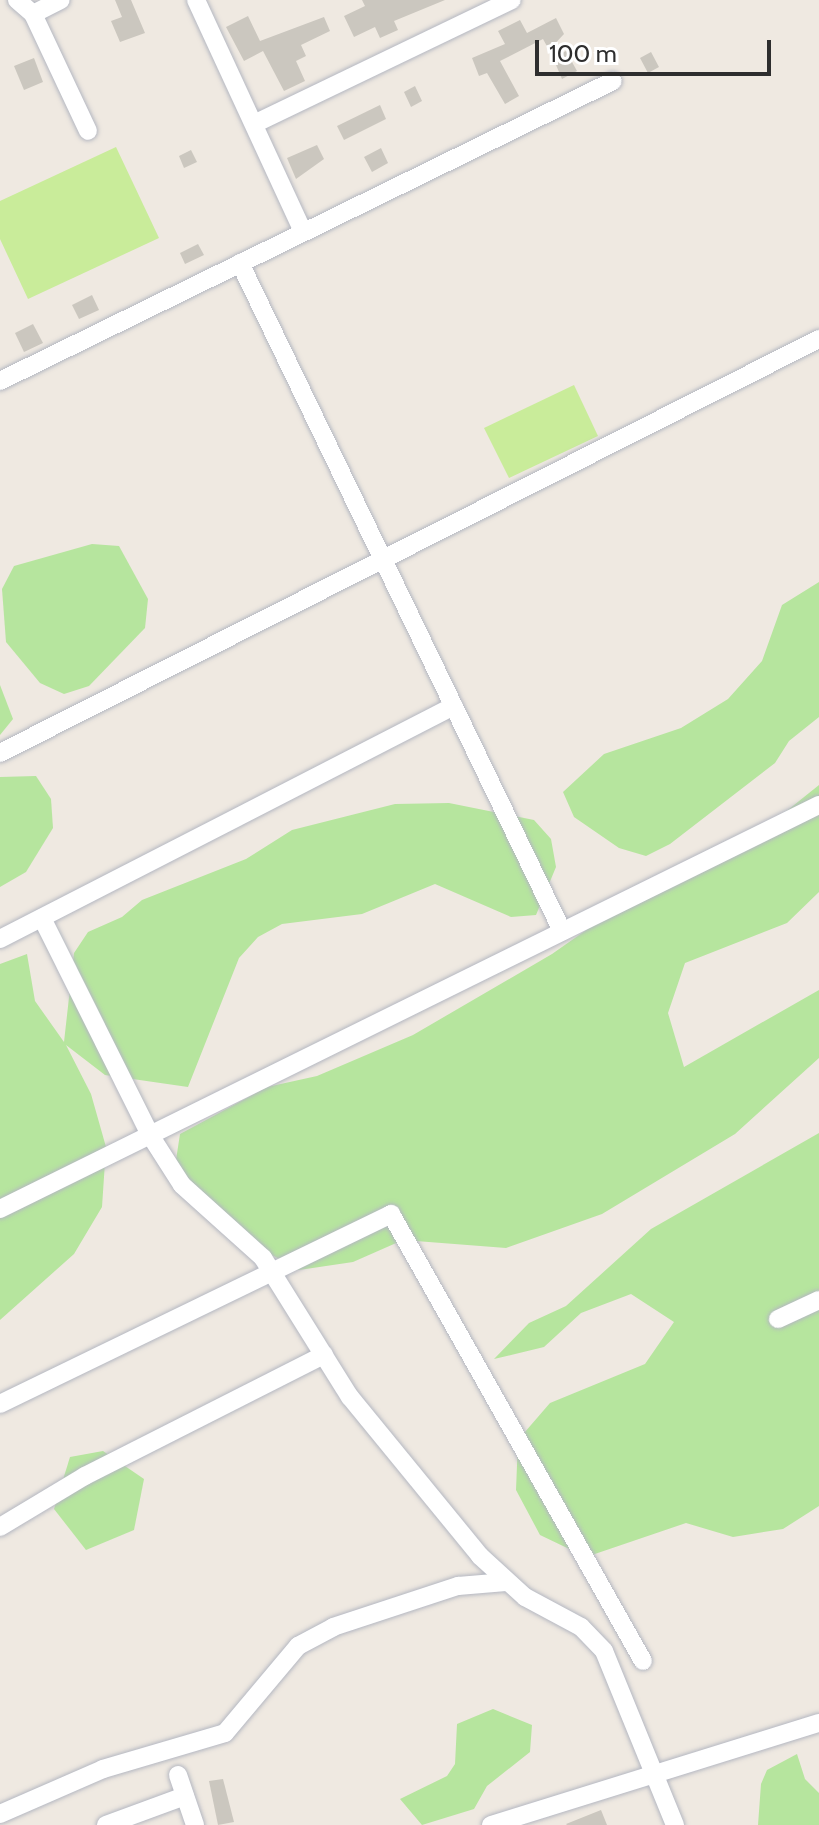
<!DOCTYPE html>
<style>
body{margin:0}
#map{position:relative;width:819px;height:1825px;overflow:hidden;background:#efe9e1;font-family:Cabin,sans-serif}
div>[style]{position:absolute}
.green>*{inset:0;background:#b6e59e}
.pitch>*{inset:0;background:#c9ec9a}
.building>*{inset:0;background:#cbc7bf}
.roads{filter:drop-shadow(0 0 2px #b4b7c1) drop-shadow(0 0 2px #b4b7c1)}
.minor>*{height:18px;margin:-9px;padding:0 9px;transform-origin:9px;border-radius:9px;background:#fff}
span{translate:-50% -50%;white-space:nowrap;text-align:center;line-height:1.15;-webkit-text-stroke:8px #fff;paint-order:stroke}
.scale{position:absolute;left:535px;top:40px;width:236px;height:36px;box-sizing:border-box;border:4px solid #2e2e2e;border-top:0;padding-left:10px;font-size:24px;line-height:28px;white-space:nowrap;color:#2e2e2e;-webkit-text-stroke:6px #fff;paint-order:stroke}
</style>
<div id="map">
<div class="green">
<div style="clip-path:polygon(92px 544px,119px 546px,148px 599px,145px 628px,89px 686px,64px 694px,40px 683px,6px 642px,2px 589px,14px 566px)"></div>
<div style="clip-path:polygon(819px 582px,819px 717px,789px 741px,775px 763px,670px 844px,646px 856px,619px 848px,574px 817px,563px 792px,604px 754px,681px 728px,728px 699px,762px 661px,782px 605px)"></div>
<div style="clip-path:polygon(0 685px,13px 719px,0 735px)"></div>
<div style="clip-path:polygon(36px 776px,51px 799px,53px 828px,26px 872px,0 887px,0 777px)"></div>
<div style="clip-path:polygon(819px 785px,819px 892px,787px 923px,685px 963px,668px 1013px,684px 1067px,819px 990px,819px 1058px,735px 1134px,602px 1214px,506px 1248px,403px 1240px,353px 1262px,299px 1270px,207px 1219px,172px 1186px,180px 1134px,267px 1087px,317px 1076px,413px 1035px,552px 954px,639px 893px,733px 854px)"></div>
<div style="clip-path:polygon(449px 803px,534px 820px,551px 839px,556px 867px,536px 915px,511px 917px,435px 884px,362px 914px,282px 924px,258px 937px,239px 958px,188px 1087px,105px 1075px,66px 1045px,91px 1094px,106px 1147px,102px 1207px,74px 1254px,0 1320px,0 964px,27px 954px,35px 1001px,64px 1042px,74px 953px,88px 932px,122px 917px,142px 900px,246px 859px,292px 830px,395px 804px)"></div>
<div style="clip-path:polygon(819px 1133px,819px 1506px,783px 1529px,733px 1537px,686px 1523px,586px 1557px,540px 1535px,516px 1490px,518px 1440px,550px 1403px,645px 1364px,674px 1322px,631px 1294px,581px 1313px,544px 1347px,494px 1359px,529px 1323px,566px 1306px,651px 1229px)"></div>
<div style="clip-path:polygon(103px 1451px,144px 1479px,134px 1530px,86px 1550px,54px 1509px,70px 1457px)"></div>
<div style="clip-path:polygon(493px 1709px,532px 1725px,530px 1752px,487px 1786px,474px 1809px,422px 1825px,400px 1799px,447px 1776px,455px 1764px,457px 1724px)"></div>
<div style="clip-path:polygon(797px 1754px,805px 1779px,819px 1793px,819px 1825px,758px 1825px,761px 1784px,767px 1770px)"></div>
</div>
<div class="pitch">
<div style="clip-path:polygon(116px 147px,159px 238px,28px 299px,0 239px,0 201px)"></div>
<div style="clip-path:polygon(574px 385px,598px 436px,509px 478px,484px 428px)"></div>
</div>
<div class="building">
<div style="clip-path:polygon(115px 0,131px 0,145px 33px,120px 42px,111px 21px,122px 17px)"></div>
<div style="clip-path:polygon(362px 0,445px 0,394px 21px,398px 30px,380px 38px,375px 27px,354px 37px,344px 16px,365px 6px)"></div>
<div style="clip-path:polygon(248px 16px,260px 41px,324px 17px,330px 31px,301px 45px,306px 56px,296px 61px,305px 81px,284px 91px,263px 51px,244px 61px,226px 27px)"></div>
<div style="clip-path:polygon(556px 18px,564px 34px,549px 50px,543px 39px,500px 61px,519px 96px,505px 104px,487px 73px,479px 76px,472px 58px,505px 44px,498px 31px,520px 20px,527px 33px)"></div>
<div style="clip-path:polygon(566px 51px,577px 71px,562px 79px,553px 58px)"></div>
<div style="clip-path:polygon(651px 52px,659px 67px,648px 73px,640px 58px)"></div>
<div style="clip-path:polygon(34px 58px,43px 82px,24px 90px,14px 66px)"></div>
<div style="clip-path:polygon(415px 86px,422px 101px,411px 107px,404px 92px)"></div>
<div style="clip-path:polygon(380px 105px,386px 119px,344px 140px,337px 126px)"></div>
<div style="clip-path:polygon(317px 145px,324px 159px,296px 179px,287px 158px)"></div>
<div style="clip-path:polygon(381px 148px,388px 163px,372px 172px,364px 157px)"></div>
<div style="clip-path:polygon(191px 150px,197px 162px,184px 168px,179px 156px)"></div>
<div style="clip-path:polygon(198px 244px,204px 255px,185px 264px,180px 253px)"></div>
<div style="clip-path:polygon(92px 295px,99px 310px,79px 319px,72px 305px)"></div>
<div style="clip-path:polygon(33px 324px,43px 343px,24px 352px,15px 333px)"></div>
<div style="clip-path:polygon(223px 1779px,234px 1822px,218px 1825px,209px 1781px)"></div>
<div style="clip-path:polygon(601px 1810px,607px 1825px,567px 1825px,566px 1824px)"></div>
</div>
<div class="roads">
<div class="minor">
<div style="left:17px;top:0;width:21px;rotate:41deg"></div>
<div style="left:33px;top:14px;width:129px;rotate:64.8deg"></div>
<div style="left:196px;top:0;width:255px;rotate:65.2deg"></div>
<div style="left:33px;top:14px;width:31px;rotate:-27deg"></div>
<div style="left:254px;top:124px;width:286px;rotate:-25.7deg"></div>
<div style="left:240px;top:263px;width:742px;rotate:64.26deg"></div>
<div style="left:0;top:381px;width:682px;rotate:-26.08deg"></div>
<div style="left:0;top:753px;width:918px;rotate:-26.82deg"></div>
<div style="left:42px;top:918px;width:242px;rotate:63.5deg"></div>
<div style="left:150px;top:1135px;width:59px;rotate:57.4deg"></div>
<div style="left:182px;top:1185px;width:109px;rotate:42deg"></div>
<div style="left:263px;top:1258px;width:164px;rotate:58deg"></div>
<div style="left:350px;top:1397px;width:205px;rotate:50.7deg"></div>
<div style="left:480px;top:1556px;width:61px;rotate:42.3deg"></div>
<div style="left:525px;top:1597px;width:64px;rotate:28.2deg"></div>
<div style="left:581px;top:1627px;width:33px;rotate:46deg"></div>
<div style="left:604px;top:1651px;width:188px;rotate:67.8deg"></div>
<div style="left:0;top:939px;width:510px;rotate:-27.17deg"></div>
<div style="left:0;top:1209px;width:913px;rotate:-26.26deg"></div>
<div style="left:778px;top:1319px;width:45px;rotate:-24.9deg"></div>
<div style="left:0;top:1404px;width:435px;rotate:-25.9deg"></div>
<div style="left:391px;top:1214px;width:513px;rotate:60.59deg"></div>
<div style="left:0;top:1527px;width:99px;rotate:-31deg"></div>
<div style="left:85px;top:1476px;width:268px;rotate:-26.9deg"></div>
<div style="left:178px;top:1775px;width:53px;rotate:71.2deg"></div>
<div style="left:0;top:1814px;width:112px;rotate:-23.6deg"></div>
<div style="left:103px;top:1769px;width:127px;rotate:-16.4deg"></div>
<div style="left:225px;top:1733px;width:114px;rotate:-50deg"></div>
<div style="left:298px;top:1646px;width:40px;rotate:-28deg"></div>
<div style="left:333px;top:1627px;width:132px;rotate:-18.2deg"></div>
<div style="left:458px;top:1586px;width:48px;rotate:-4.8deg"></div>
<div style="left:106px;top:1825px;width:84px;rotate:-20.2deg"></div>
<div style="left:491px;top:1825px;width:343px;rotate:-17.3deg"></div>
</div>
</div>
<div class="scale">100 m</div>
</div>
